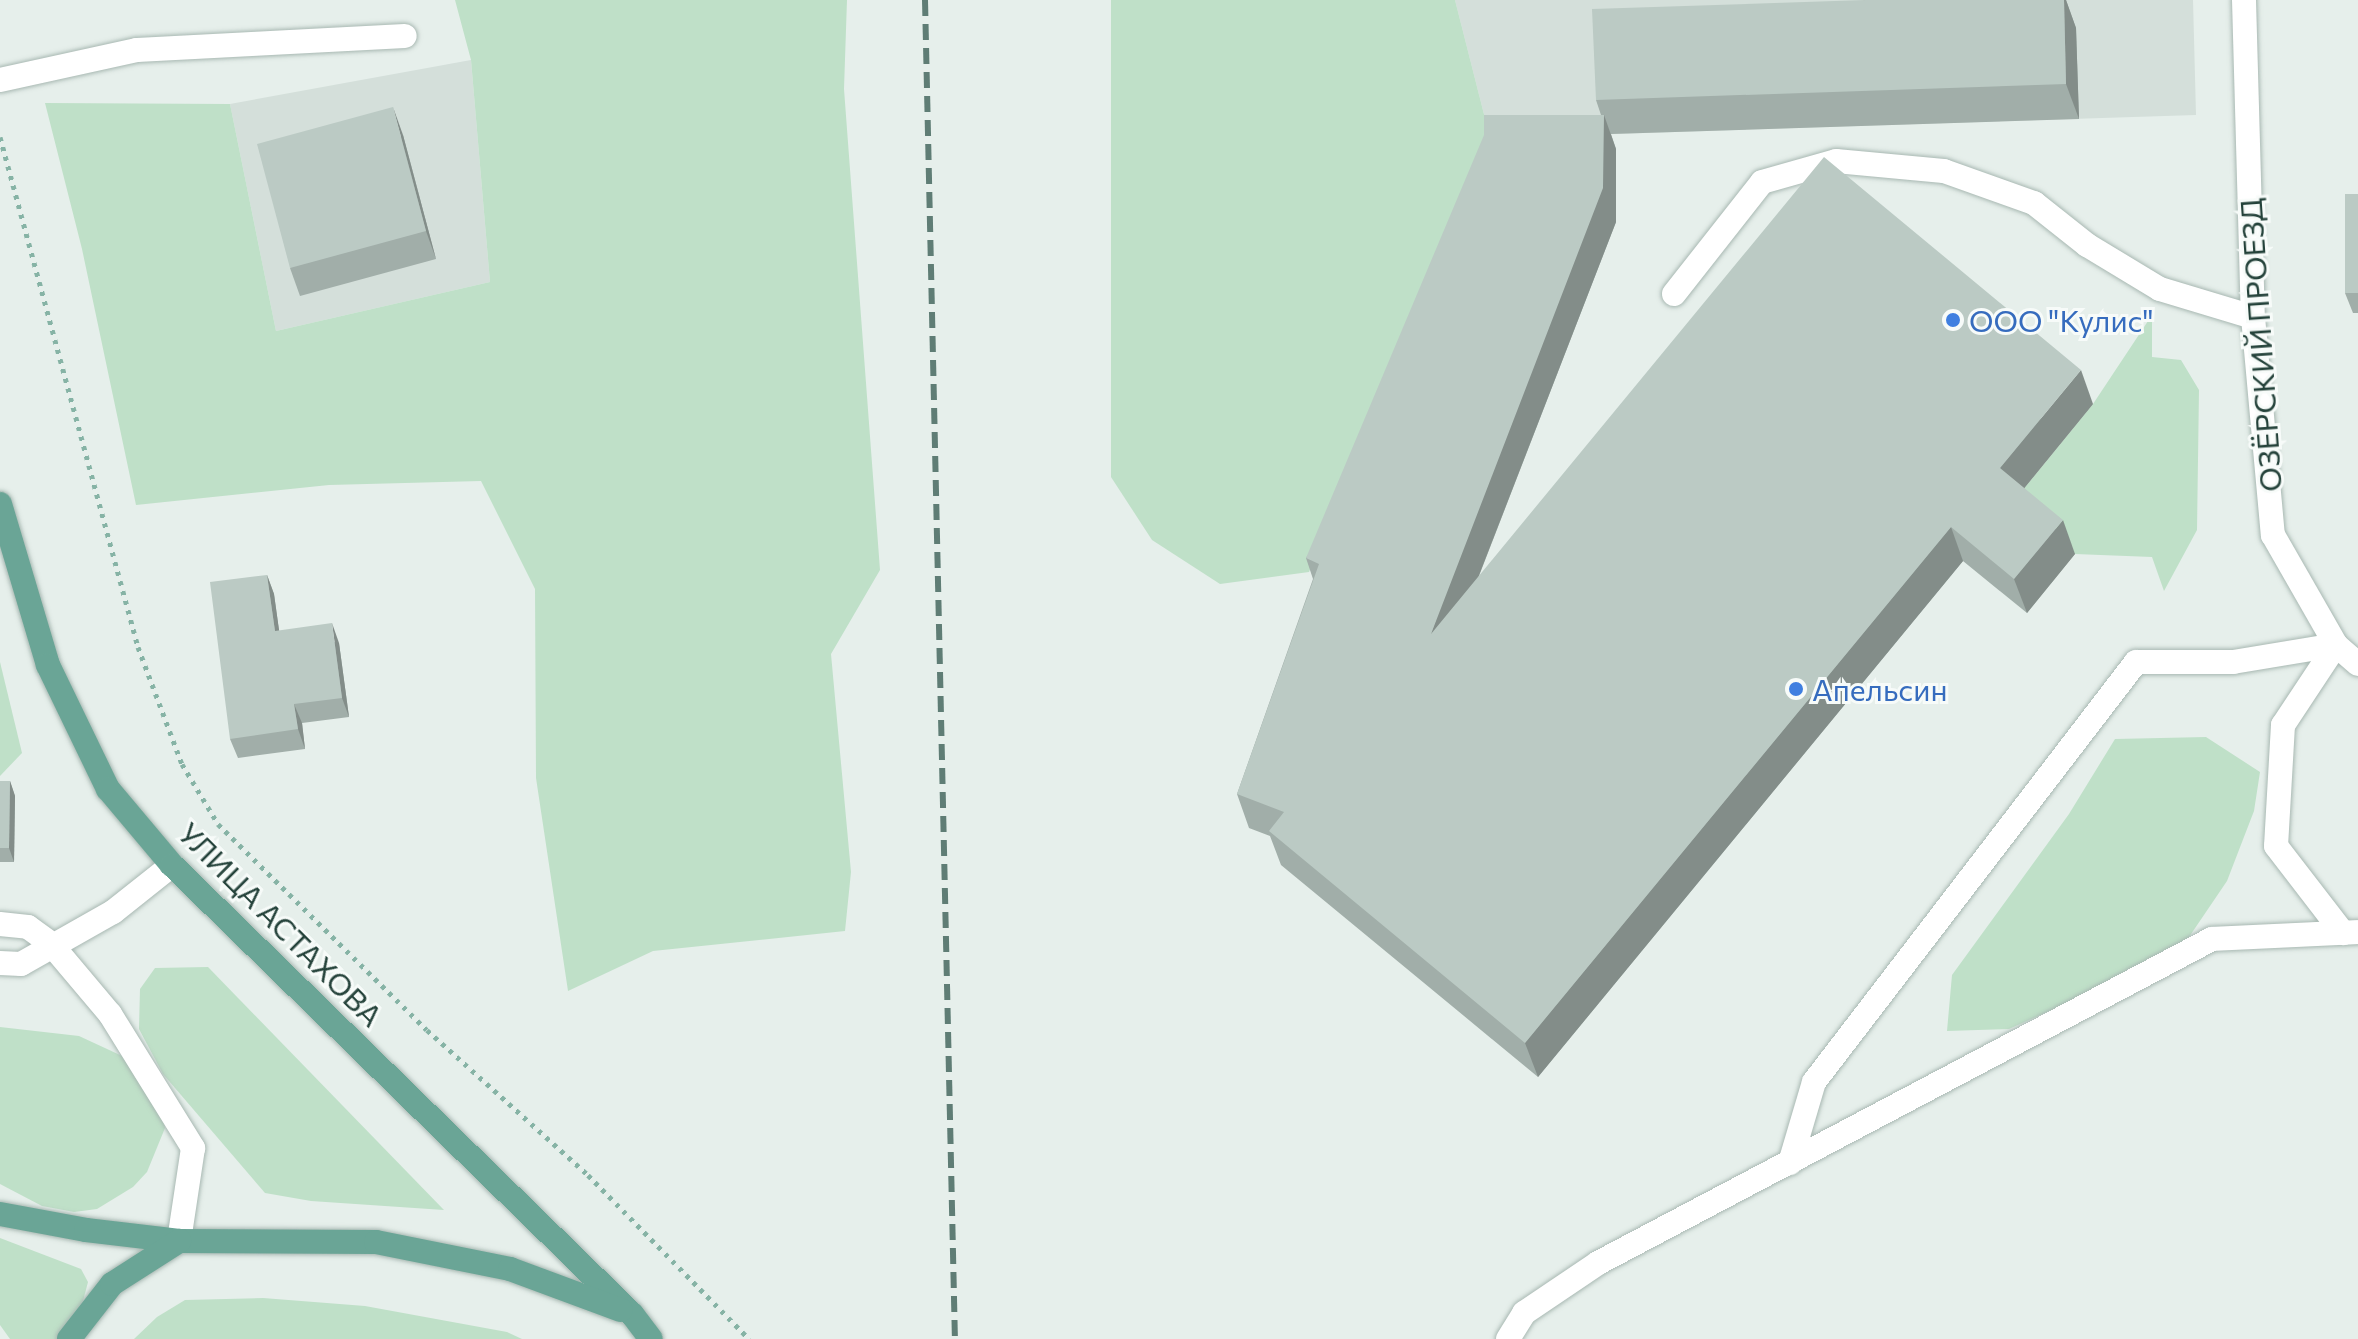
<!DOCTYPE html>
<meta charset="utf-8">
<style>
body{margin:0}
#map{position:relative;width:2358px;height:1339px;overflow:hidden;background:#e6efeb;font-family:Commissioner,sans-serif}
div>[style]{position:absolute}
.built>*{inset:0;background:#d4dfda}
.green>*{inset:0;background:#bfe0c8}
.path>*{height:5px;margin-top:-2.5px;transform-origin:0;background:repeating-linear-gradient(90deg,#86b3a5 0 4px,transparent 0 10px)}
.roads{filter:drop-shadow(0 0 2px #a8b8b2) drop-shadow(0 0 2px #a8b8b2)}
.minor>*{height:24px;margin:-12px;padding:0 12px;transform-origin:12px;border-radius:12px;background:#fff}
.major>*{height:24px;margin:-12px;padding:0 12px;transform-origin:12px;border-radius:12px;background:#6aa596}
.rail>*{height:6px;margin-top:-3px;transform-origin:0;background:repeating-linear-gradient(90deg,#5f7d75 0 16px,transparent 0 24px)}
.wall>*{inset:0;background:#a1aea9}
.shaded-wall>*{inset:0;background:#838d89}
.building>*{inset:0;background:#bbcac4}
.dots>*{width:22px;height:22px;translate:-50% -50%;box-sizing:border-box;border:4px solid #f7fbf9;border-radius:50%}
span{translate:-50% -50%;white-space:nowrap;text-align:center;line-height:1.15;-webkit-text-stroke:6px #f7fbf9;paint-order:stroke}
.shop-label{font-size:30px;color:#366cbe}
.left{translate:0 -50%;text-align:left}
.street-label{font-size:30px;color:#24423a}
</style>
<div id="map">
<div class="built">
<div style="clip-path:polygon(1455px 0,2193px 0,2196px 115px,1490px 138px)"></div>
<div style="clip-path:polygon(471px 60px,490px 282px,276px 331px,230px 104px)"></div>
</div>
<div class="green">
<div style="clip-path:polygon(455px 0,847px 0,844px 89px,880px 570px,831px 654px,851px 872px,845px 931px,653px 951px,568px 991px,536px 778px,535px 589px,481px 481px,329px 485px,136px 505px,82px 249px,45px 103px,230px 104px,276px 331px,490px 282px,471px 60px)"></div>
<div style="clip-path:polygon(1111px 0,1455px 0,1490px 138px,1309px 572px,1220px 584px,1152px 540px,1111px 477px)"></div>
<div style="clip-path:polygon(2152px 315px,2152px 357px,2181px 360px,2199px 390px,2197px 530px,2164px 591px,2152px 557px,2075px 554px,2013px 502px,2093px 404px)"></div>
<div style="clip-path:polygon(0 662px,22px 753px,0 776px)"></div>
<div style="clip-path:polygon(2206px 737px,2260px 772px,2254px 811px,2227px 881px,2187px 940px,2078px 998px,2009px 1029px,1947px 1031px,1952px 975px,2069px 814px,2115px 739px)"></div>
<div style="clip-path:polygon(208px 967px,444px 1210px,311px 1201px,265px 1193px,163px 1074px,139px 1029px,140px 989px,155px 968px)"></div>
<div style="clip-path:polygon(0 1027px,79px 1036px,133px 1061px,158px 1089px,165px 1128px,147px 1172px,133px 1187px,97px 1209px,74px 1212px,42px 1206px,0 1184px)"></div>
<div style="clip-path:polygon(0 1238px,81px 1269px,88px 1282px,83px 1301px,57px 1339px,10px 1339px,0 1325px)"></div>
<div style="clip-path:polygon(263px 1298px,365px 1306px,507px 1332px,522px 1339px,134px 1339px,157px 1317px,185px 1300px)"></div>
</div>
<div class="path">
<div style="left:0;top:137px;width:528px;rotate:74.86deg"></div>
<div style="left:138px;top:647px;width:125px;rotate:69.4deg"></div>
<div style="left:182px;top:764px;width:70px;rotate:59deg"></div>
<div style="left:218px;top:824px;width:293px;rotate:44.6deg"></div>
<div style="left:427px;top:1030px;width:217px;rotate:42deg"></div>
<div style="left:588px;top:1175px;width:230px;rotate:45.5deg"></div>
</div>
<div class="roads">
<div class="minor">
<div style="left:2244px;top:0;width:317px;rotate:88.4deg"></div>
<div style="left:2253px;top:317px;width:219px;rotate:84.8deg"></div>
<div style="left:2273px;top:535px;width:127px;rotate:60.2deg"></div>
<div style="left:2336px;top:645px;width:29px;rotate:41deg"></div>
<div style="left:0;top:80px;width:140px;rotate:-12.4deg"></div>
<div style="left:137px;top:50px;width:268px;rotate:-3deg"></div>
<div style="left:1674px;top:294px;width:142px;rotate:-51.8deg"></div>
<div style="left:1762px;top:182px;width:77px;rotate:-15.8deg"></div>
<div style="left:1836px;top:161px;width:108px;rotate:5.3deg"></div>
<div style="left:1944px;top:171px;width:96px;rotate:19.6deg"></div>
<div style="left:2034px;top:203px;width:68px;rotate:38.4deg"></div>
<div style="left:2087px;top:245px;width:85px;rotate:31.1deg"></div>
<div style="left:2160px;top:289px;width:97px;rotate:16.8deg"></div>
<div style="left:2336px;top:645px;width:96px;rotate:123.5deg"></div>
<div style="left:2283px;top:725px;width:121px;rotate:93.3deg"></div>
<div style="left:2276px;top:846px;width:110px;rotate:52.4deg"></div>
<div style="left:0;top:924px;width:28px;rotate:6deg"></div>
<div style="left:28px;top:927px;width:29px;rotate:36deg"></div>
<div style="left:51px;top:944px;width:92px;rotate:49.9deg"></div>
<div style="left:110px;top:1014px;width:158px;rotate:58.2deg"></div>
<div style="left:193px;top:1148px;width:94px;rotate:98.6deg"></div>
<div style="left:0;top:963px;width:21px;rotate:3deg"></div>
<div style="left:21px;top:964px;width:106px;rotate:-29.5deg"></div>
<div style="left:113px;top:912px;width:75px;rotate:-38.5deg"></div>
<div style="left:1790px;top:1163px;width:84px;rotate:-73.5deg"></div>
<div style="left:1814px;top:1082px;width:529px;rotate:-52.52deg"></div>
<div style="left:2136px;top:662px;width:97px"></div>
<div style="left:2233px;top:662px;width:104px;rotate:-9.4deg"></div>
<div style="left:1508px;top:1339px;width:31px;rotate:-58deg"></div>
<div style="left:1524px;top:1313px;width:89px;rotate:-34deg"></div>
<div style="left:1598px;top:1263px;width:694px;rotate:-27.82deg"></div>
<div style="left:2212px;top:939px;width:146px;rotate:-2.7deg"></div>
</div>
<div class="major">
<div style="left:0;top:504px;width:168px;rotate:73.4deg"></div>
<div style="left:48px;top:665px;width:138px;rotate:64.2deg"></div>
<div style="left:108px;top:789px;width:99px;rotate:49.9deg"></div>
<div style="left:172px;top:865px;width:643px;rotate:44.31deg"></div>
<div style="left:632px;top:1314px;width:31px;rotate:53deg"></div>
<div style="left:0;top:1214px;width:87px;rotate:10.5deg"></div>
<div style="left:86px;top:1230px;width:94px;rotate:6.7deg"></div>
<div style="left:179px;top:1241px;width:197px;rotate:0.3deg"></div>
<div style="left:376px;top:1242px;width:137px;rotate:11.4deg"></div>
<div style="left:510px;top:1269px;width:118px;rotate:20.3deg"></div>
<div style="left:69px;top:1339px;width:70px;rotate:-52deg"></div>
<div style="left:112px;top:1284px;width:80px;rotate:-32.7deg"></div>
</div>
</div>
<div class="rail">
<div style="left:925px;top:0;width:1339px;rotate:88.72deg"></div>
</div>
<div class="wall">
<div style="clip-path:polygon(1865px 0,2066px 0,2076px 28px,2079px 119px,1611px 134px,1616px 149px,1616px 222px,1479px 576px,2093px 404px,2024px 488px,2075px 554px,2027px 613px,1963px 561px,1538px 1077px,1281px 865px,1270px 836px,1249px 828px,1237px 794px,1313px 579px,1306px 558px,1601px 115px,1596px 100px)"></div>
<div style="clip-path:polygon(403px 135px,436px 259px,300px 296px,290px 268px)"></div>
<div style="clip-path:polygon(2358px 194px,2358px 313px,2353px 313px,2345px 293px)"></div>
<div style="clip-path:polygon(267px 575px,274px 594px,279px 631px,339px 643px,349px 717px,302px 723px,305px 749px,238px 758px,230px 739px)"></div>
<div style="clip-path:polygon(0 781px,10px 781px,15px 796px,14px 862px,0 862px)"></div>
</div>
<div class="shaded-wall">
<div style="clip-path:polygon(2064px 0,2066px 0,2076px 28px,2079px 119px,2066px 84px)"></div>
<div style="clip-path:polygon(393px 107px,403px 135px,436px 259px,426px 231px)"></div>
<div style="clip-path:polygon(1604px 115px,1616px 149px,1616px 222px,1443px 668px,1431px 634px)"></div>
<div style="clip-path:polygon(2081px 370px,2093px 404px,2013px 502px,2000px 468px)"></div>
<div style="clip-path:polygon(2063px 520px,2075px 554px,2027px 613px,2014px 579px)"></div>
<div style="clip-path:polygon(1951px 527px,1963px 561px,1538px 1077px,1525px 1043px)"></div>
<div style="clip-path:polygon(267px 575px,274px 594px,282px 651px,275px 631px)"></div>
<div style="clip-path:polygon(332px 623px,339px 643px,349px 717px,342px 698px)"></div>
<div style="clip-path:polygon(294px 704px,302px 723px,305px 749px,298px 729px)"></div>
<div style="clip-path:polygon(10px 781px,15px 796px,14px 862px,9px 848px)"></div>
</div>
<div class="building">
<div style="clip-path:polygon(1865px 0,2064px 0,2066px 84px,1596px 100px,1592px 9px)"></div>
<div style="clip-path:polygon(393px 107px,426px 231px,290px 268px,257px 144px)"></div>
<div style="clip-path:polygon(1484px 115px,1604px 115px,1603px 188px,1431px 634px,1824px 157px,2081px 370px,2000px 468px,2063px 520px,2014px 579px,1951px 527px,1525px 1043px,1269px 831px,1284px 812px,1237px 794px,1319px 564px,1306px 558px,1484px 135px)"></div>
<div style="clip-path:polygon(2345px 194px,2358px 194px,2358px 293px,2345px 293px)"></div>
<div style="clip-path:polygon(267px 575px,275px 631px,332px 623px,342px 698px,294px 704px,298px 729px,230px 739px,210px 582px)"></div>
<div style="clip-path:polygon(0 781px,10px 781px,9px 848px,0 848px)"></div>
</div>
<div class="dots">
<div style="left:1953px;top:320px;background:#3f7fe0"></div>
<div style="left:1796px;top:689px;background:#3f7fe0"></div>
</div>
<div class="shop-label">
<span class="left" style="left:1969px;top:320px">ООО "Кулис"</span>
<span class="left" style="left:1812px;top:689px">Апельсин</span>
</div>
<div class="street-label">
<span style="left:2260px;top:345px;rotate:-94deg">ОЗЁРСКИЙ ПРОЕЗД</span>
<span style="left:281px;top:924px;rotate:45deg">УЛИЦА АСТАХОВА</span>
</div>
</div>
